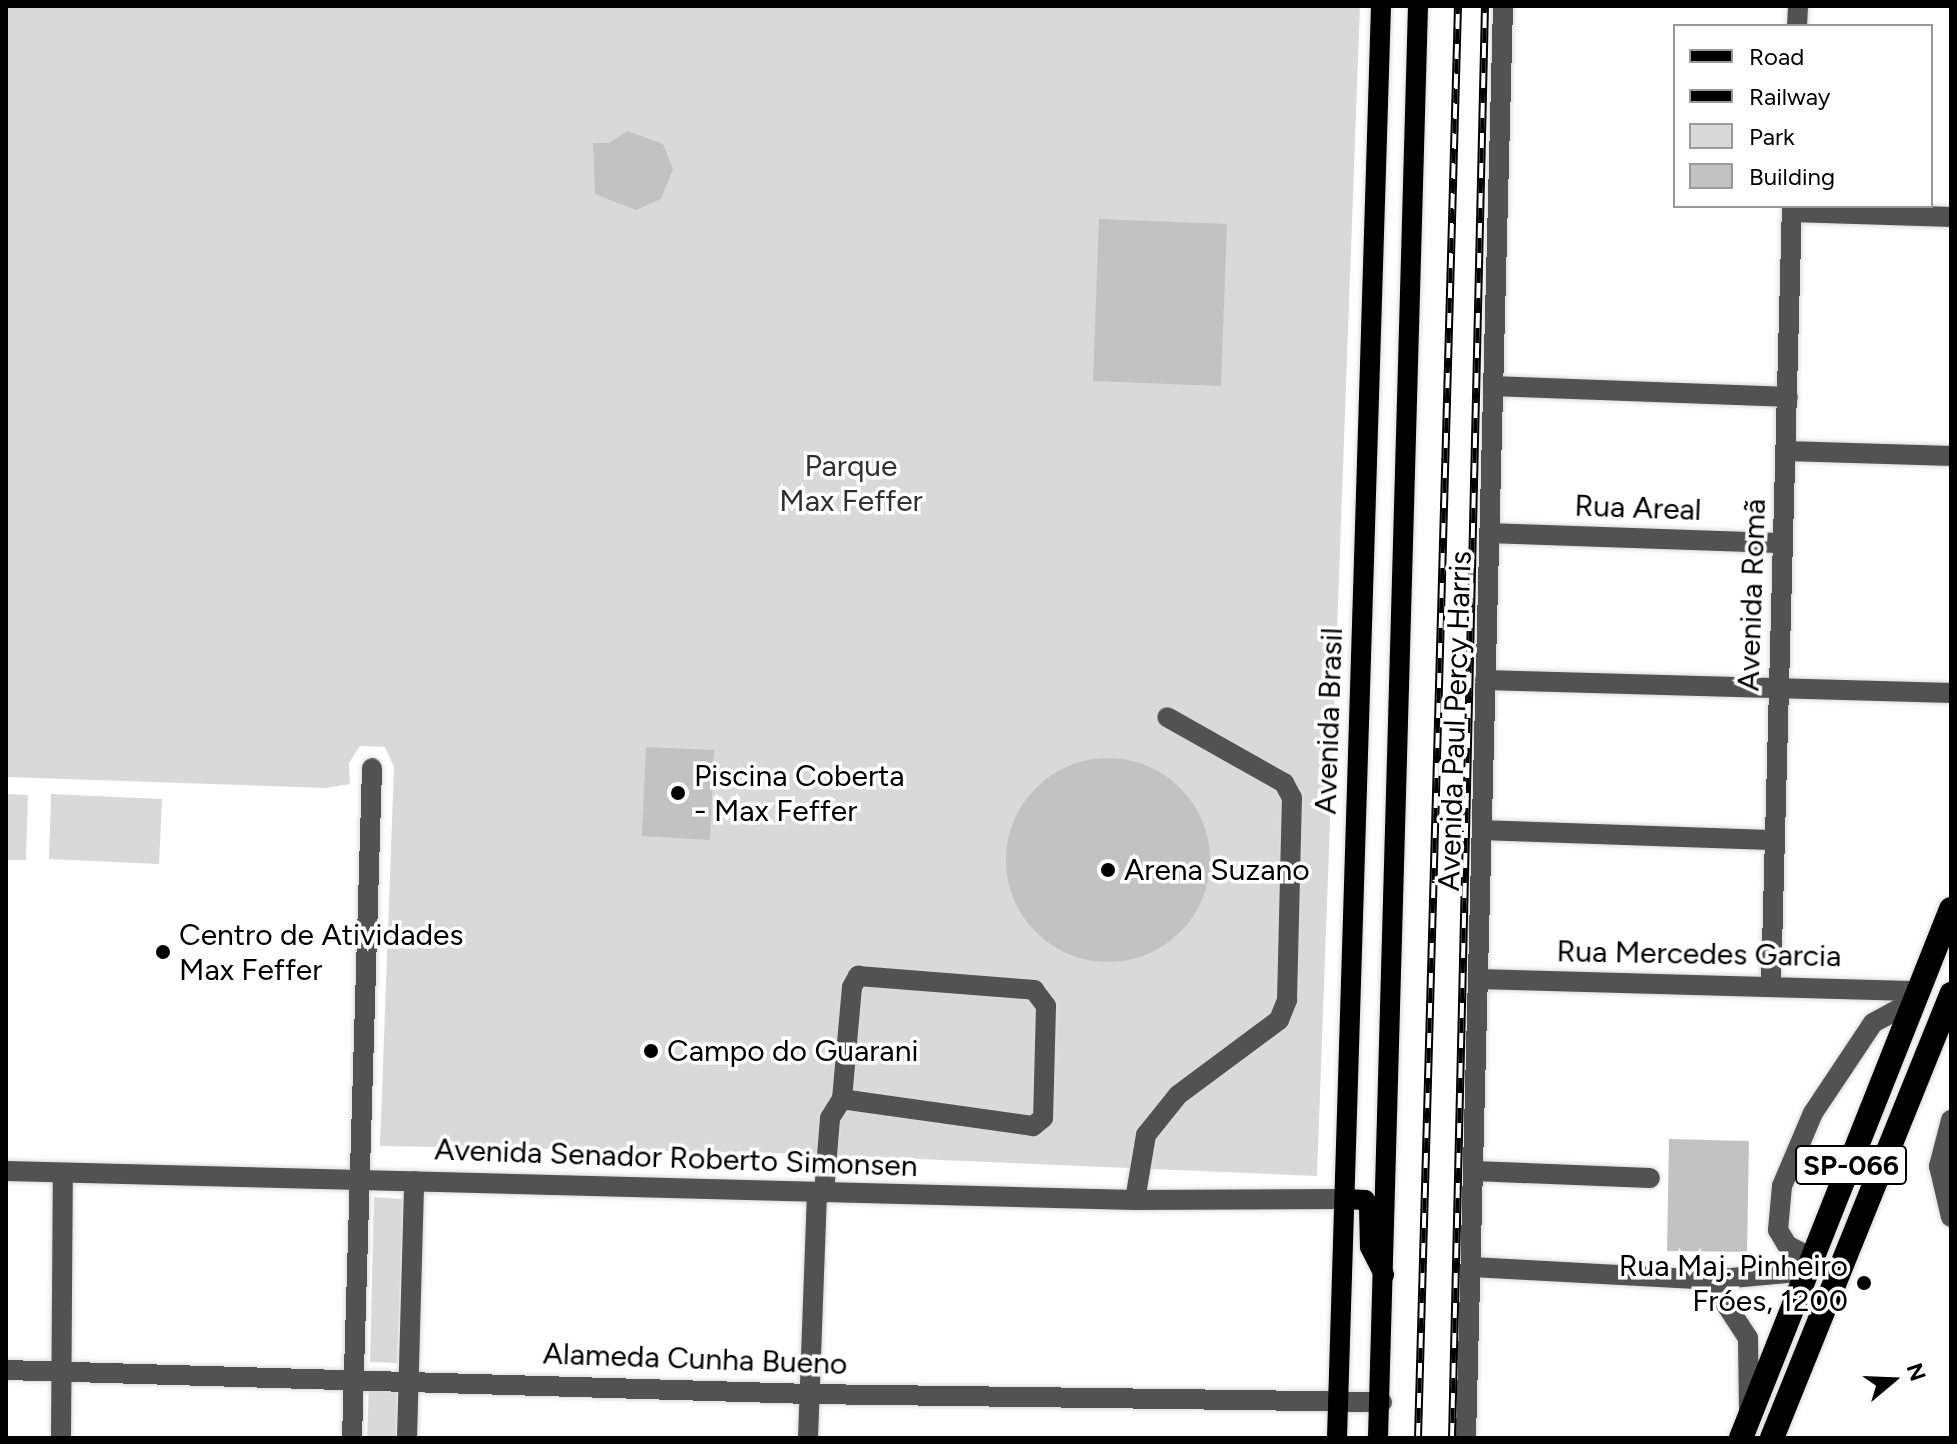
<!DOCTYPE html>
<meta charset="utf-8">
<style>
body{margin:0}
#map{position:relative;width:1957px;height:1444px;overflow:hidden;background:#fff;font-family:Figtree,sans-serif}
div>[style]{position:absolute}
.green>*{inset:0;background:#d9d9d9}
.building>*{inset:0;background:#c2c2c2}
.round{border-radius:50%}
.roads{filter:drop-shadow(0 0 2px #dbdbdb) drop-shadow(0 0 2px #dbdbdb)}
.minor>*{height:20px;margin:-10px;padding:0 10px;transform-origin:10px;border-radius:10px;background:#525252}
.major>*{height:20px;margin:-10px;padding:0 10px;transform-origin:10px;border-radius:10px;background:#000}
.highway>*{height:24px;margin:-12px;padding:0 12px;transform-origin:12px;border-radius:12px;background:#000}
.rail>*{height:8px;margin-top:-4px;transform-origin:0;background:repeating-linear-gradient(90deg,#fff 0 15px,#000 0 30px);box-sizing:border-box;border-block:2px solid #000}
.dots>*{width:22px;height:22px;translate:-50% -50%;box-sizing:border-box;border:4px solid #fff;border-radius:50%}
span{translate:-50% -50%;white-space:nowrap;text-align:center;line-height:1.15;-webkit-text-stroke:7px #fff;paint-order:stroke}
.shield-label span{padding:2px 6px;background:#fff;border:2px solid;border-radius:6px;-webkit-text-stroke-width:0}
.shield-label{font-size:28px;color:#000;font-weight:700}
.park-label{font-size:30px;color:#303030}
.street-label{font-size:30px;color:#000}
.poi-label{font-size:30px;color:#000}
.left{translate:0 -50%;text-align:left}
.right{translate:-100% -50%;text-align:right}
.frame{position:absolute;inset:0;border:8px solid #000;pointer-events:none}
.legend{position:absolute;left:1673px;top:24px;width:260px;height:184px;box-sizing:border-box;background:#fff;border:2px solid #999;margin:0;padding:10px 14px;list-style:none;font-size:24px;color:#000}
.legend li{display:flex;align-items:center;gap:16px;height:40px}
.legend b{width:40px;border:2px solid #999}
.north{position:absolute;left:1853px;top:1340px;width:80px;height:80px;-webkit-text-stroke:6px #fff;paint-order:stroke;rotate:71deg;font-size:22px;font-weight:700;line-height:32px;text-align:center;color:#000}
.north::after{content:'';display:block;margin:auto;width:28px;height:36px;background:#000;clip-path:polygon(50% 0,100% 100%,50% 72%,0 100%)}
</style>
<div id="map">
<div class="green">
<div style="clip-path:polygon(6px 6px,1360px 6px,1317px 1176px,777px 1153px,380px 1146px,394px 767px,385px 747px,360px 746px,349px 763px,350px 784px,325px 788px,6px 777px)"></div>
<div style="clip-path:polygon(6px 794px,28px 795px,26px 860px,6px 860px)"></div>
<div style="clip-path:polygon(51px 794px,162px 799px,159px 864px,49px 859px)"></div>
<div style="clip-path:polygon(374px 1197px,403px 1199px,397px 1363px,370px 1362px)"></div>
<div style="clip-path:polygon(369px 1386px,397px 1387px,396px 1438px,367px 1438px)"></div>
</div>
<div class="building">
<div style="clip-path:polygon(627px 131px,663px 144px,673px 169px,661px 199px,636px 210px,595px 194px,593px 143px,609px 143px)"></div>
<div style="clip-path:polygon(1099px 219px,1227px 224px,1221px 386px,1093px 381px)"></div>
<div style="clip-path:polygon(646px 747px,714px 750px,710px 840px,642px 836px)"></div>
<div class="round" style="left:1006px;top:758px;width:204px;height:204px"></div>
<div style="clip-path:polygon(1669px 1139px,1749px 1141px,1747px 1252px,1667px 1251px)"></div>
</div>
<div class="roads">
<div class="minor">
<div style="left:1797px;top:26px;width:20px;rotate:-87deg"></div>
<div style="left:1792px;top:212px;width:159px;rotate:1.8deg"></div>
<div style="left:1494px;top:386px;width:294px;rotate:2.1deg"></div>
<div style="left:1787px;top:451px;width:164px;rotate:1.7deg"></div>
<div style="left:1490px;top:533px;width:293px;rotate:2deg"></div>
<div style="left:1485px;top:680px;width:466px;rotate:1.6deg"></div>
<div style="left:1482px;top:830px;width:293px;rotate:2deg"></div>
<div style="left:858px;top:976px;width:177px;rotate:4.5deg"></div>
<div style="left:1034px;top:990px;width:20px;rotate:53deg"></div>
<div style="left:1046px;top:1006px;width:112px;rotate:91.5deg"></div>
<div style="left:1043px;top:1118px;width:13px;rotate:141deg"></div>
<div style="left:1033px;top:1126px;width:193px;rotate:-172deg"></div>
<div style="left:842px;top:1099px;width:112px;rotate:-84.9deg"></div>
<div style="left:852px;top:987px;width:13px;rotate:-61deg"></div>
<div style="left:1478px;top:979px;width:441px;rotate:1.6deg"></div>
<div style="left:1771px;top:985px;width:779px;rotate:-88.46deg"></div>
<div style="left:1951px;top:1120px;width:48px;rotate:104.6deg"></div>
<div style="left:1939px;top:1166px;width:52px;rotate:76.8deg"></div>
<div style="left:6px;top:1171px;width:1129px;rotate:1.47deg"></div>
<div style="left:1135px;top:1200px;width:210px;rotate:-0.3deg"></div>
<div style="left:1474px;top:1171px;width:176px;rotate:2.3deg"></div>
<div style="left:824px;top:1193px;width:75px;rotate:-85.4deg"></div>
<div style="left:830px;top:1118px;width:22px;rotate:-58deg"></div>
<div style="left:1135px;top:1200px;width:66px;rotate:-80.4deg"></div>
<div style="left:1146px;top:1135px;width:51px;rotate:-51.3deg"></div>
<div style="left:1178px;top:1095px;width:126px;rotate:-36.6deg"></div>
<div style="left:1279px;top:1020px;width:22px;rotate:-68deg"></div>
<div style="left:1287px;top:1000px;width:202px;rotate:-88.6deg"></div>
<div style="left:1292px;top:798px;width:17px;rotate:-118deg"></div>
<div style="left:1284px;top:783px;width:134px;rotate:-150.6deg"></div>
<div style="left:1814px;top:1259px;width:30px;rotate:-153deg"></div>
<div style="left:1787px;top:1245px;width:17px;rotate:-121deg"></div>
<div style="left:1778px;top:1230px;width:44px;rotate:-84.8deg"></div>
<div style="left:1782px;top:1186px;width:79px;rotate:-67deg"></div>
<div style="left:1813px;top:1113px;width:108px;rotate:-56.3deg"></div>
<div style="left:1873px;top:1023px;width:48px;rotate:-28.7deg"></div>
<div style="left:1472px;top:1267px;width:238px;rotate:3.1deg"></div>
<div style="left:1710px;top:1280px;width:99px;rotate:-5.2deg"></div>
<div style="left:1710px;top:1280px;width:69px;rotate:56.8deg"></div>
<div style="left:1748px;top:1338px;width:70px;rotate:89.2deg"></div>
<div style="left:6px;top:1370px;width:804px;rotate:1.71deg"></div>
<div style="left:810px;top:1394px;width:572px;rotate:0.8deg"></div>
<div style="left:61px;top:1438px;width:265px;rotate:-89.6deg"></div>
<div style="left:352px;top:1438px;width:670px;rotate:-88.29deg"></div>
<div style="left:407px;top:1438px;width:257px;rotate:-88.4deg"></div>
<div style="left:808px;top:1438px;width:245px;rotate:-87.9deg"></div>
<div style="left:1466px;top:1438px;width:1432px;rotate:-88.52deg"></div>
</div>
<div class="major">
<div style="left:1345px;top:1199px;width:20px;rotate:3deg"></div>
<div style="left:1365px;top:1200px;width:8px;rotate:60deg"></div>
<div style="left:1369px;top:1207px;width:40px;rotate:88.6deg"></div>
<div style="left:1370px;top:1247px;width:31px;rotate:63deg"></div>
<div style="left:1337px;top:1438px;width:1433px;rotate:-88.24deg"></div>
<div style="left:1378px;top:1438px;width:1433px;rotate:-88.4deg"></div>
</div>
<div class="highway">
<div style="left:1741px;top:1438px;width:569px;rotate:-68.35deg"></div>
<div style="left:1772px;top:1438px;width:479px;rotate:-68deg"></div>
</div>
</div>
<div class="rail">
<div style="left:1418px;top:1438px;width:1433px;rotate:-88.4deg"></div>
<div style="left:1452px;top:1438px;width:1432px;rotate:-88.68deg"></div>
</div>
<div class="dots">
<div style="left:678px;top:793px;background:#000"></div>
<div style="left:1108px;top:870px;background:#000"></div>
<div style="left:163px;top:952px;background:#000"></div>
<div style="left:651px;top:1051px;background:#000"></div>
<div style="left:1864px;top:1283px;background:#000"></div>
</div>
<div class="shield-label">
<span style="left:1851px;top:1165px">SP-066</span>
</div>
<div class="park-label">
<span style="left:851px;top:483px">Parque<br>Max Feffer</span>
</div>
<div class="street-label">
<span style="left:1638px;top:508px;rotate:2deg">Rua Areal</span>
<span style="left:1752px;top:595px;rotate:-88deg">Avenida Romã</span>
<span style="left:1329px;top:721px;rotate:-88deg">Avenida Brasil</span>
<span style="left:1455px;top:721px;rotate:-88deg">Avenida Paul Percy Harris</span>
<span style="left:1699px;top:954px;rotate:1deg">Rua Mercedes Garcia</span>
<span style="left:676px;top:1158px;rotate:2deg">Avenida Senador Roberto Simonsen</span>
<span style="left:695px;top:1359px;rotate:2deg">Alameda Cunha Bueno</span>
</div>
<div class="poi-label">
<span class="left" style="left:694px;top:793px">Piscina Coberta<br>- Max Feffer</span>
<span class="left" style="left:1124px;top:870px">Arena Suzano</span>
<span class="left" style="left:179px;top:952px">Centro de Atividades<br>Max Feffer</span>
<span class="left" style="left:667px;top:1051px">Campo do Guarani</span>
<span class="right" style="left:1848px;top:1283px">Rua Maj. Pinheiro<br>Fróes, 1200</span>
</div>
<div class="frame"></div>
<ul class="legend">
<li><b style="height:10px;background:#000"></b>Road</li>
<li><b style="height:10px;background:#000"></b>Railway</li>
<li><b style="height:22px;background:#d9d9d9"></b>Park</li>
<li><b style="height:22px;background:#c2c2c2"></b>Building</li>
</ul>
<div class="north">N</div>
</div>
